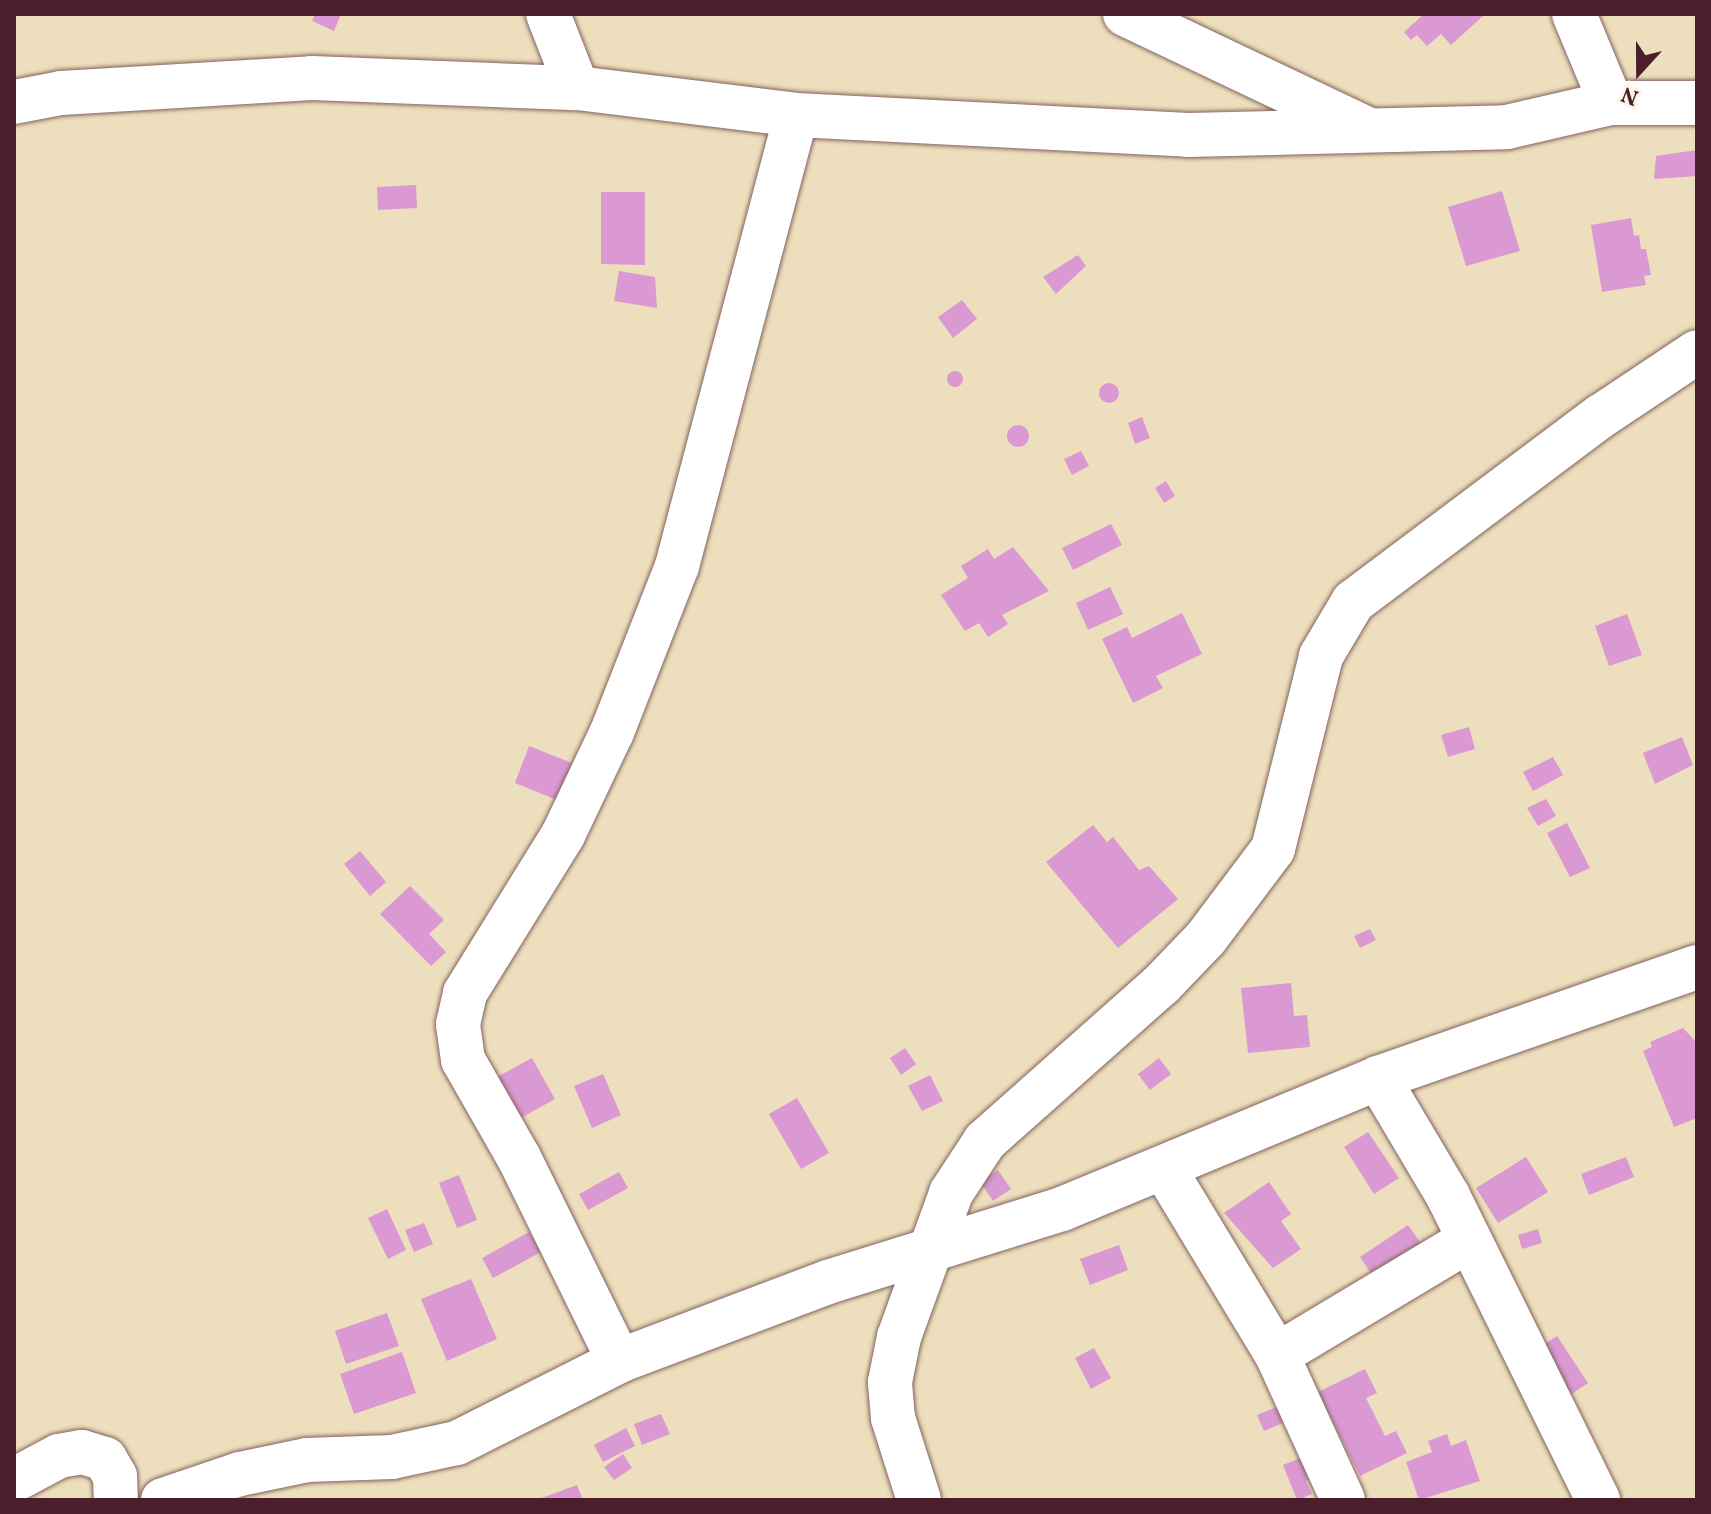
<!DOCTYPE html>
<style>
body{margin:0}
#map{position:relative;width:1711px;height:1514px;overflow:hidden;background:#eddfbd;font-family:Vollkorn,serif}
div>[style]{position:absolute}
.building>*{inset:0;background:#da99d3}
.round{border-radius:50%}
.roads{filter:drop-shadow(0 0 2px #83625e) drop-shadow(0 0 2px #83625e)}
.minor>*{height:44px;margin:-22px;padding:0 22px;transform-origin:22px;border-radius:22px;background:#fff}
span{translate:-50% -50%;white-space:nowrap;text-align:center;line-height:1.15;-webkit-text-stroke:8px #fcf5e5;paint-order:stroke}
.frame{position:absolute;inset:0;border:16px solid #4a1f2b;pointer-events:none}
.north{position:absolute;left:1599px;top:32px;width:80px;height:80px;-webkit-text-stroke:6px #fcf5e5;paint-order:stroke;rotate:201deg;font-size:22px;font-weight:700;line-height:32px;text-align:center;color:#4a1f2b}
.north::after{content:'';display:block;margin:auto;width:28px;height:36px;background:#4a1f2b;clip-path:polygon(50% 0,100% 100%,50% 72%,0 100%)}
</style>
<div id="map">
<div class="building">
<div style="clip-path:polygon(315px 14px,341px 14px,334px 31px,312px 21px)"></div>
<div style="clip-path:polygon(1424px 14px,1481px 14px,1483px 16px,1451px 45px,1441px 34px,1427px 46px,1417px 35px,1411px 40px,1404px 32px)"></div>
<div style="clip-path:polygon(1697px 150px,1697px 176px,1654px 179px,1656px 156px)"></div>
<div style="clip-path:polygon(416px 185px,417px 208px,378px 210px,377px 187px)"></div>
<div style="clip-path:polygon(1502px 191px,1520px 251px,1466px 266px,1448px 207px)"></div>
<div style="clip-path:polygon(601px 192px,645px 192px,645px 265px,601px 264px)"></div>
<div style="clip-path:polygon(1631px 218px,1634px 236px,1639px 235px,1641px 249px,1646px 249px,1651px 275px,1644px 276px,1646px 285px,1602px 292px,1591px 225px)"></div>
<div style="clip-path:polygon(1078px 255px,1086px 266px,1056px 294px,1043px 277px)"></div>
<div style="clip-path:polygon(619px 271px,655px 277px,657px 308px,614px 301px)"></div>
<div style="clip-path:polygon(962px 300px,977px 319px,953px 338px,938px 317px)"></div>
<div class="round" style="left:947px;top:371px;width:16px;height:16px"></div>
<div class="round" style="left:1099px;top:383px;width:20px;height:20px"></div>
<div style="clip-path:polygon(1142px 417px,1150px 438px,1135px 444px,1128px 423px)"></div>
<div class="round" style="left:1007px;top:425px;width:22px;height:22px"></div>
<div style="clip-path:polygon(1081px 451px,1089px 466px,1072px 475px,1064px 459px)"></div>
<div style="clip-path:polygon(1166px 481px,1175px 496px,1164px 503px,1155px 488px)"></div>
<div style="clip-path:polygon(1111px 524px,1122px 545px,1073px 570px,1062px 548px)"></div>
<div style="clip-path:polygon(1013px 547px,1049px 591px,1002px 615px,1008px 624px,988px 637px,979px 623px,965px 631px,941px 595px,968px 578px,961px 566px,988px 549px,994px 559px)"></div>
<div style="clip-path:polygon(1110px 587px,1123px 614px,1088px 630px,1076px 603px)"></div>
<div style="clip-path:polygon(1182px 613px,1202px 654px,1156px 676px,1163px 688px,1133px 703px,1102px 639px,1127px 627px,1132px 638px)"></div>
<div style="clip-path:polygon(1627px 614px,1642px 655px,1609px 666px,1595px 626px)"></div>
<div style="clip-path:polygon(1469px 727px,1475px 749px,1448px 757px,1441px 735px)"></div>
<div style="clip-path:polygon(1682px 737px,1693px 765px,1655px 784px,1643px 753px)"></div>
<div style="clip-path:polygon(529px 746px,572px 763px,557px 800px,515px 783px)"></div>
<div style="clip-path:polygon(1553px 757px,1563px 775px,1533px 791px,1523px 772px)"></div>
<div style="clip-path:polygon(1546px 799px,1556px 816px,1538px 826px,1527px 808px)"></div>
<div style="clip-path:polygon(1567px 823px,1590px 868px,1570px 877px,1547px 833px)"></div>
<div style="clip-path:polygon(1093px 825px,1107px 842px,1113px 837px,1139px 870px,1149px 866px,1178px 899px,1118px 948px,1046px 862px)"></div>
<div style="clip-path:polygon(360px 851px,386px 882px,370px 896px,344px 864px)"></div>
<div style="clip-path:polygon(410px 886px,444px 920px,429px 934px,446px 952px,431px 966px,380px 914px)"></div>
<div style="clip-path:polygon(1370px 929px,1376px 940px,1360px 948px,1354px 936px)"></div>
<div style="clip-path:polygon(1291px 983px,1294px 1016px,1307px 1015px,1310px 1047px,1248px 1053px,1241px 988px)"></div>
<div style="clip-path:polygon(1683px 1028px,1697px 1043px,1697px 1118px,1674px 1127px,1643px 1051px,1652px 1047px,1650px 1042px)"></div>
<div style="clip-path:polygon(905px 1048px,916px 1064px,901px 1075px,890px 1058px)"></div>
<div style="clip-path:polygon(532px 1058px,555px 1099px,510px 1124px,488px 1082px)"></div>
<div style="clip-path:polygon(1159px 1058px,1171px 1074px,1150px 1090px,1138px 1074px)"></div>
<div style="clip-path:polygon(603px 1074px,621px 1115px,592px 1128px,574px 1086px)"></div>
<div style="clip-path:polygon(930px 1075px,943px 1101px,922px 1111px,908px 1086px)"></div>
<div style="clip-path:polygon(797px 1098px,829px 1153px,801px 1169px,769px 1114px)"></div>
<div style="clip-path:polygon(1368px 1132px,1399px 1178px,1374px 1194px,1344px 1147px)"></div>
<div style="clip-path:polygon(1526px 1157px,1548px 1192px,1498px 1223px,1476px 1188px)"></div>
<div style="clip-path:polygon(1626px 1157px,1634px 1177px,1589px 1195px,1581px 1174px)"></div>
<div style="clip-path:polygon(998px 1170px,1011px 1189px,993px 1201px,980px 1182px)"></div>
<div style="clip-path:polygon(619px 1172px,628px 1188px,588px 1210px,579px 1194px)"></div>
<div style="clip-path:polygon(459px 1175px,477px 1220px,457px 1228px,439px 1183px)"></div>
<div style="clip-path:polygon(1269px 1182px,1291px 1214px,1281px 1221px,1301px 1249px,1273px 1268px,1224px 1213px)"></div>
<div style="clip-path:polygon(387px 1209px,406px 1250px,388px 1259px,368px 1218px)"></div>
<div style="clip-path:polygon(424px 1223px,433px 1244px,414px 1252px,405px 1230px)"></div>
<div style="clip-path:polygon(1408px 1225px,1424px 1248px,1376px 1281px,1360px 1257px)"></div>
<div style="clip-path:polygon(1538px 1229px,1542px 1243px,1522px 1249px,1518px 1235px)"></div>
<div style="clip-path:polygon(529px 1232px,541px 1252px,493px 1278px,482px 1258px)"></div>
<div style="clip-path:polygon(1119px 1245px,1128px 1270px,1090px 1285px,1080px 1259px)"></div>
<div style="clip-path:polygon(471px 1279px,497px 1339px,447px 1361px,421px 1299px)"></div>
<div style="clip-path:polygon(387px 1313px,399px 1346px,346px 1364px,335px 1331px)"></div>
<div style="clip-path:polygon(1557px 1336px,1588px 1383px,1564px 1399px,1534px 1351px)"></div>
<div style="clip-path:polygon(1094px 1348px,1111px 1378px,1091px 1389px,1075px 1358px)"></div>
<div style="clip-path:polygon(402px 1352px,416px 1393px,354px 1414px,340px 1374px)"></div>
<div style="clip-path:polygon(1365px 1369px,1377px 1393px,1366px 1398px,1385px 1436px,1396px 1431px,1407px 1453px,1360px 1476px,1318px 1392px)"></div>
<div style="clip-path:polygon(1279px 1406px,1285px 1422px,1264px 1431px,1257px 1415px)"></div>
<div style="clip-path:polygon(661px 1414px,670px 1434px,642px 1445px,634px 1424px)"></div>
<div style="clip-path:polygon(626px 1428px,635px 1446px,603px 1462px,594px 1445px)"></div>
<div style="clip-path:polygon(1447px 1434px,1451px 1446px,1466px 1440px,1480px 1481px,1419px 1500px,1406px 1462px,1432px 1452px,1428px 1441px)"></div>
<div style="clip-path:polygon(623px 1454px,632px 1468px,614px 1480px,604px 1467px)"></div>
<div style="clip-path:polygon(1308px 1455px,1317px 1476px,1306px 1481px,1312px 1494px,1297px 1500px,1283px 1465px)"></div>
<div style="clip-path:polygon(577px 1485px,583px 1500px,536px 1500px)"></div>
</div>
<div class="roads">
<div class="minor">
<div style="left:548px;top:14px;width:79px;rotate:68.6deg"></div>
<div style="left:1125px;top:14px;width:266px;rotate:25.4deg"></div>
<div style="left:1574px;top:14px;width:96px;rotate:67.4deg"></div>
<div style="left:14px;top:102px;width:48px;rotate:-10.8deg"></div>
<div style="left:61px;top:93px;width:251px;rotate:-3.4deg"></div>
<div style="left:312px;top:78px;width:265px;rotate:2.2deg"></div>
<div style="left:577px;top:88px;width:221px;rotate:7deg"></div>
<div style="left:796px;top:115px;width:393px;rotate:2.9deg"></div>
<div style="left:1188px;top:135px;width:319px;rotate:-1.4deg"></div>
<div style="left:1507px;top:127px;width:107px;rotate:-13deg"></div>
<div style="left:1611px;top:103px;width:86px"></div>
<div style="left:1378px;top:1078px;width:137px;rotate:59.3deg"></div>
<div style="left:1448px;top:1196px;width:339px;rotate:63.7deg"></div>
<div style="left:1165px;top:1170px;width:216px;rotate:58.8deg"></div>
<div style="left:1277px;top:1355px;width:159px;rotate:65.5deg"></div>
<div style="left:1277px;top:1355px;width:224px;rotate:-30.9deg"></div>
<div style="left:619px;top:1361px;width:226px;rotate:-116.2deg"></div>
<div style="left:519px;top:1158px;width:113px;rotate:-119.7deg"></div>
<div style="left:463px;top:1060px;width:36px;rotate:-98deg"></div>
<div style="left:458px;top:1024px;width:32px;rotate:-77deg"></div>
<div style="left:465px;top:993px;width:186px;rotate:-58.2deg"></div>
<div style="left:563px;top:835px;width:114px;rotate:-64.6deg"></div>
<div style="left:612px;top:732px;width:178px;rotate:-68.6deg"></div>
<div style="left:677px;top:566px;width:466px;rotate:-75.2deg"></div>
<div style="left:14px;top:1480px;width:51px;rotate:-28.1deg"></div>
<div style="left:59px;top:1456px;width:23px;rotate:-10deg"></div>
<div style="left:82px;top:1452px;width:24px;rotate:17deg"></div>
<div style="left:105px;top:1459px;width:20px;rotate:60deg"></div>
<div style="left:115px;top:1476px;width:24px;rotate:88deg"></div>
<div style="left:163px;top:1500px;width:81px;rotate:-18.7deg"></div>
<div style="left:240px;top:1474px;width:68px;rotate:-11.8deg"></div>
<div style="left:307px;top:1460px;width:85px;rotate:-2deg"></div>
<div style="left:392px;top:1457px;width:66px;rotate:-12.2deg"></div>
<div style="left:457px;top:1443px;width:182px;rotate:-26.8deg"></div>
<div style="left:619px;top:1361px;width:223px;rotate:-20.7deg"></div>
<div style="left:828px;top:1282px;width:245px;rotate:-17.3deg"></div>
<div style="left:1062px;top:1209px;width:342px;rotate:-22.5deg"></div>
<div style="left:1378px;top:1078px;width:338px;rotate:-19.2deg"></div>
<div style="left:919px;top:1500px;width:86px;rotate:-107.6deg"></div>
<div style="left:893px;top:1418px;width:36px;rotate:-95deg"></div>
<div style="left:890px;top:1382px;width:46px;rotate:-78.7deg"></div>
<div style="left:899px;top:1337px;width:153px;rotate:-70.1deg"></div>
<div style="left:951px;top:1193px;width:62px;rotate:-56.8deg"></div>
<div style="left:985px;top:1141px;width:235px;rotate:-41.6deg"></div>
<div style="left:1161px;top:985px;width:65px;rotate:-46.2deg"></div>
<div style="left:1206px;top:938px;width:111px;rotate:-53deg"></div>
<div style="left:1273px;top:849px;width:199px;rotate:-76deg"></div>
<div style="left:1321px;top:656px;width:63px;rotate:-59.3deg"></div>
<div style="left:1353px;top:602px;width:310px;rotate:-36.9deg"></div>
<div style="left:1601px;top:416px;width:115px;rotate:-33.7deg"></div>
</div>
</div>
<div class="frame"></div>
<div class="north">N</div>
</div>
